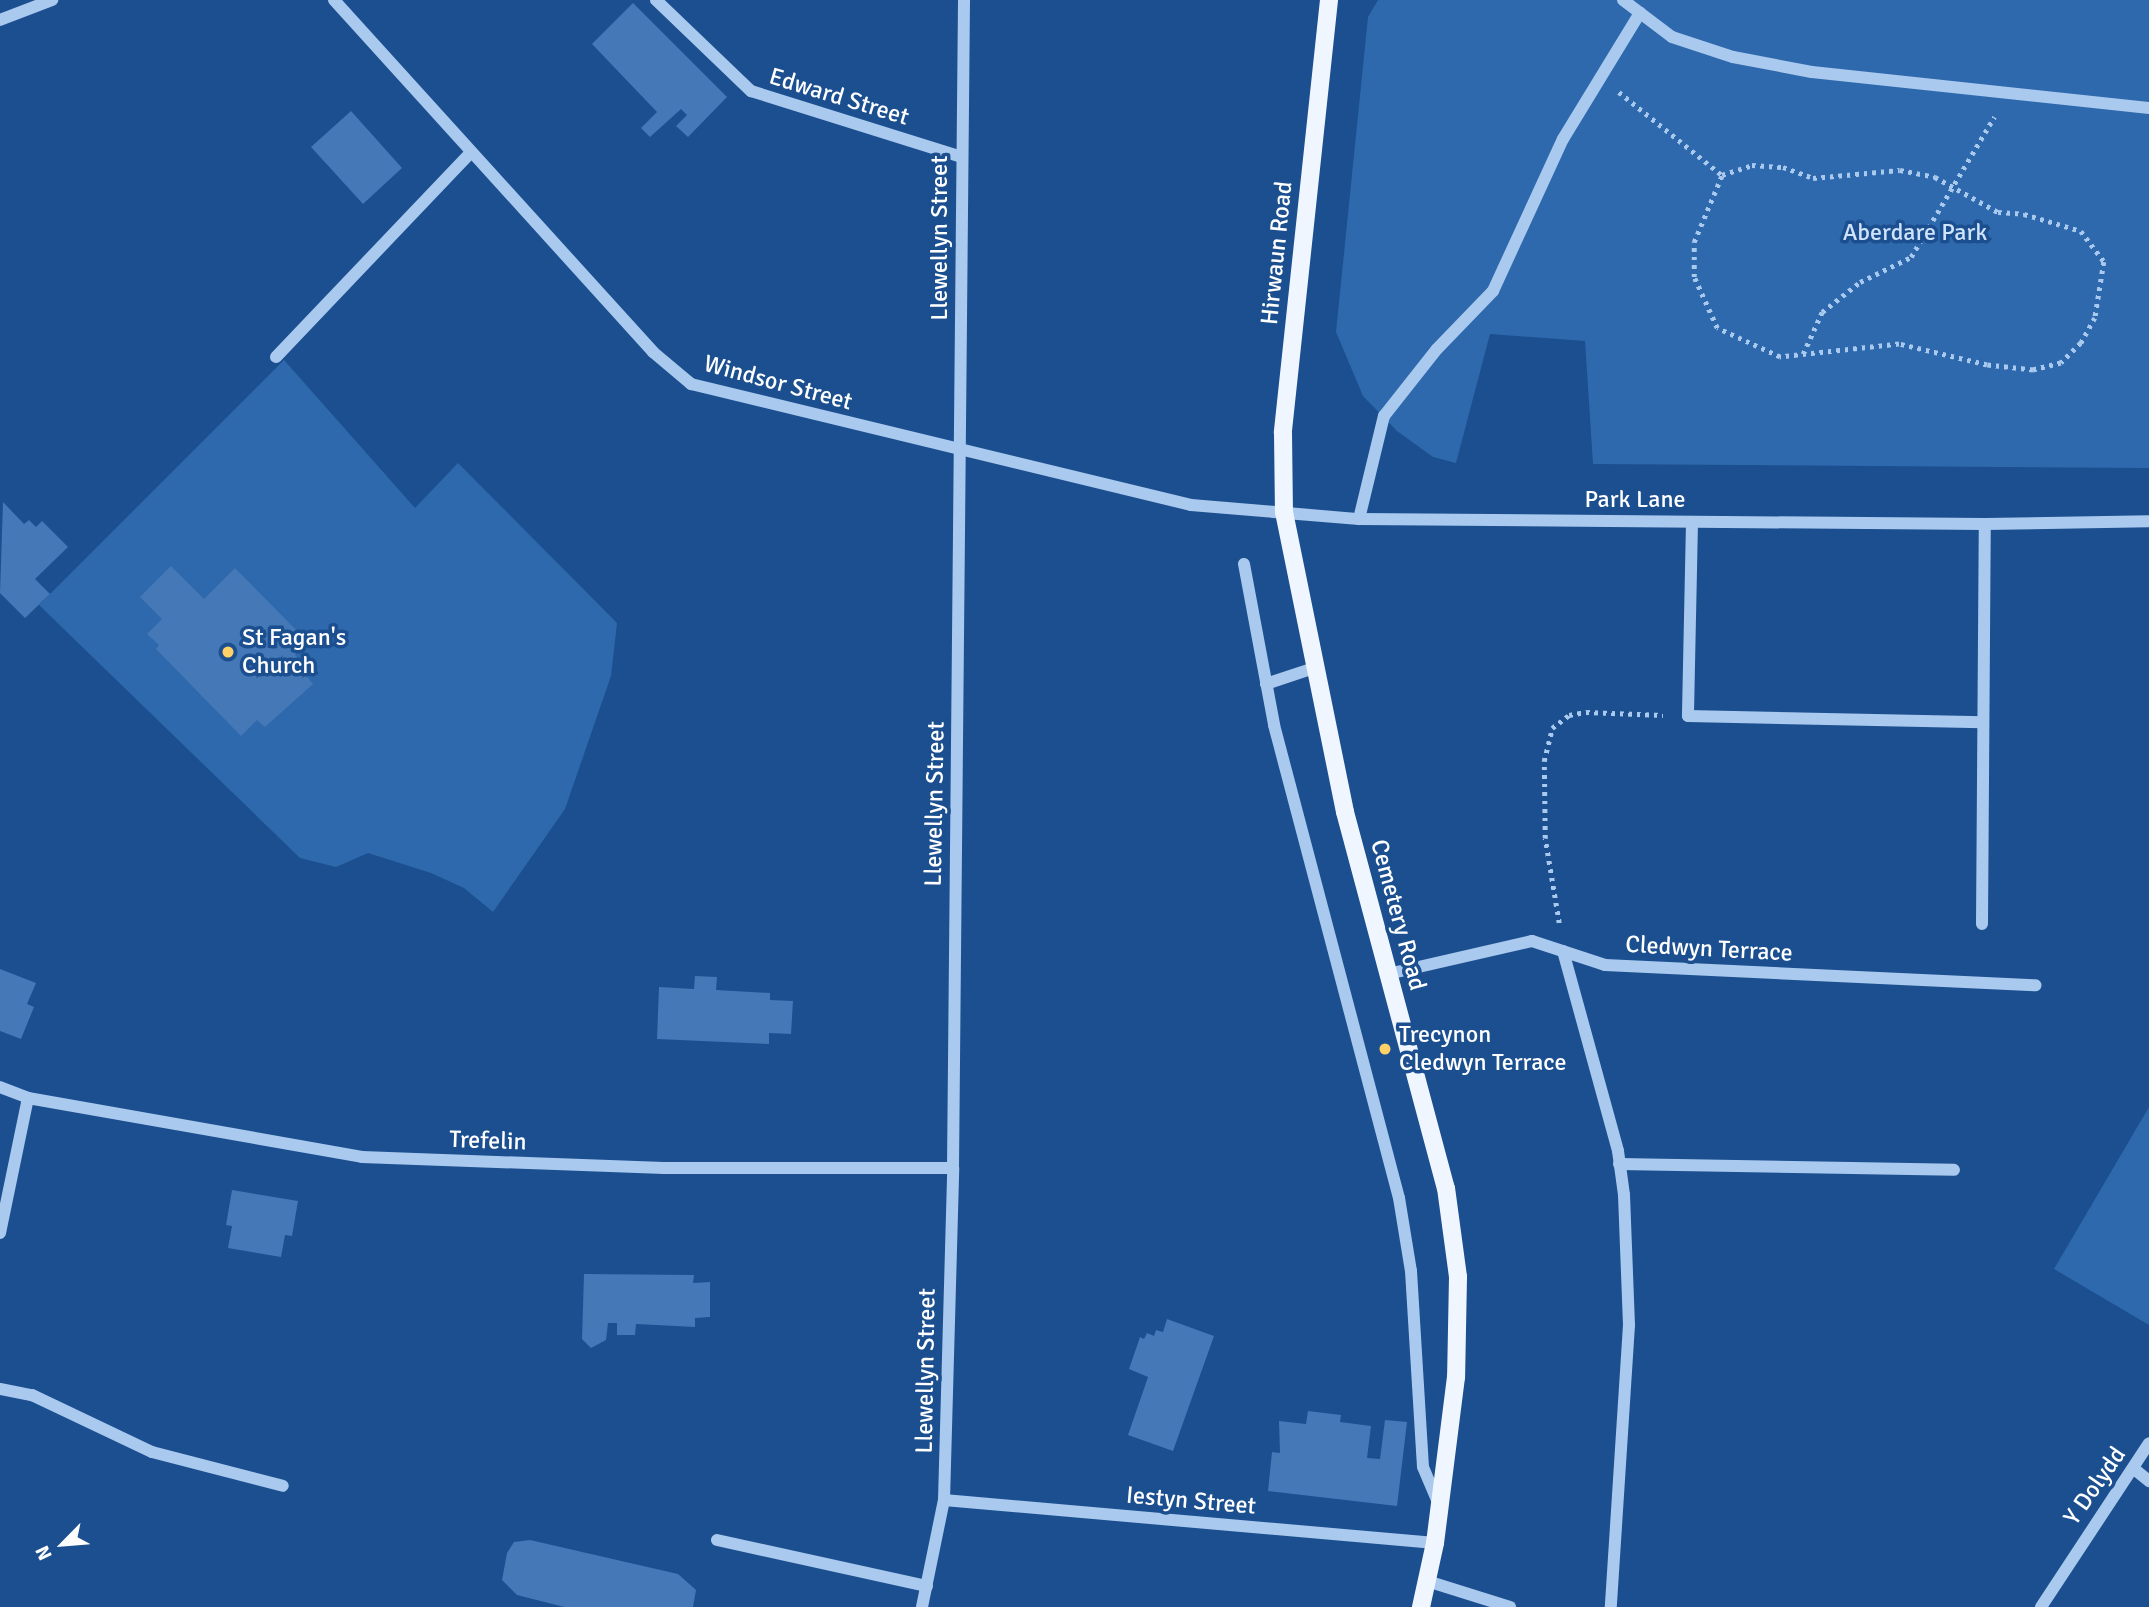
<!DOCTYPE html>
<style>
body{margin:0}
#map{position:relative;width:2149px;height:1607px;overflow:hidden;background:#1b4f8f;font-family:Signika,sans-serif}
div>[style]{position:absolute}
.green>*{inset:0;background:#2e69ad}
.building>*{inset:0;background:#4478b7}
.path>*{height:4.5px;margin-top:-2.25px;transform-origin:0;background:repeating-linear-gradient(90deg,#a9c9ee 0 3.5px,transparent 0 8.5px)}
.minor>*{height:12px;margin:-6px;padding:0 6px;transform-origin:6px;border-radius:6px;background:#a9c9ee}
.major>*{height:18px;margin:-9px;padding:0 9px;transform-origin:9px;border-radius:9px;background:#f0f6ff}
.dots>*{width:19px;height:19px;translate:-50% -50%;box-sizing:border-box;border:4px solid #1b4f8f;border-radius:50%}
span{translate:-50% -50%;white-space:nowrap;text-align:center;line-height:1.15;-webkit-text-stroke:7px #1b4f8f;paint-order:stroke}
.street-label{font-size:24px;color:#fff}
.park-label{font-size:24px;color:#cfe3fa}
.poi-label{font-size:24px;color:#fff}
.left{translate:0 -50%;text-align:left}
.north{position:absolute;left:28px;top:1509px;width:70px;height:70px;-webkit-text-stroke:5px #1b4f8f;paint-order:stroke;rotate:245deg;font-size:19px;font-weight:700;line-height:28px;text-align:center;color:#fff}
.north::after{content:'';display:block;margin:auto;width:24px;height:32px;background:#fff;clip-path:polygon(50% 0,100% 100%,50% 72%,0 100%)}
</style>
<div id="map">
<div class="green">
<div style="clip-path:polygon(1378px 0,2149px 0,2149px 468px,1593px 464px,1585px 341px,1490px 334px,1456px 463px,1433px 457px,1397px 431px,1363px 396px,1336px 332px,1368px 17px)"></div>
<div style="clip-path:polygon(284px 360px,415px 508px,458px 463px,617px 623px,611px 676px,565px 809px,493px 912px,464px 888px,431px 873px,368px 853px,336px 867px,300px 858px,39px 605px)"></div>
<div style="clip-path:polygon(2149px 1107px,2149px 1325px,2054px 1269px)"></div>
</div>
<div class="building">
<div style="clip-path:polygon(633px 3px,727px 97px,688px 137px,676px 126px,687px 115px,681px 109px,650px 137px,641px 128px,657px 112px,592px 44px)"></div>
<div style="clip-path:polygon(351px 111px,402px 168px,363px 204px,311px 147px)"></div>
<div style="clip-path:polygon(3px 502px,24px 524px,29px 520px,36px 527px,42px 521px,68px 547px,35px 579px,50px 594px,25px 618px,0 593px)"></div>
<div style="clip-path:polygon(171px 566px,204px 599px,235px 568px,308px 642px,295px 655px,307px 668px,303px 672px,313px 684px,265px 727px,257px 720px,241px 736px,156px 649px,159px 645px,147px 634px,162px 619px,140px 597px)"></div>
<div style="clip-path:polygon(0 969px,36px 983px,27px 1004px,34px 1007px,21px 1039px,0 1031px)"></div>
<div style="clip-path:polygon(695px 976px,717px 977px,716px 990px,770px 993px,770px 1000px,793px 1001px,791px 1034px,769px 1033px,769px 1044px,657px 1039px,659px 987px,694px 989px)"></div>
<div style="clip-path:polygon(232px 1190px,298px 1201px,292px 1236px,285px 1235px,281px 1257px,228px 1248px,232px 1226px,226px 1225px)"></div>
<div style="clip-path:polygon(584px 1274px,694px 1275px,693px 1283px,710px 1282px,710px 1317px,695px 1318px,695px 1327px,636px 1324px,635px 1335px,617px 1335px,617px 1323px,608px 1323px,606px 1340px,591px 1348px,582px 1339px)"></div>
<div style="clip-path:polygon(1167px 1319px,1214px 1336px,1173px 1451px,1128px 1435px,1148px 1377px,1129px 1369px,1140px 1337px,1144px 1339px,1147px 1333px,1154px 1336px,1156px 1330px,1163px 1332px)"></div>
<div style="clip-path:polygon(1308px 1411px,1341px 1415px,1340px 1422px,1371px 1426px,1367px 1458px,1380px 1459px,1385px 1420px,1407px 1422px,1397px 1506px,1268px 1491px,1272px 1452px,1280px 1453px,1279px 1421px,1306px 1424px)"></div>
<div style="clip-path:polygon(530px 1540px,678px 1574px,696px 1590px,693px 1607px,564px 1607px,517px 1595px,502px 1580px,507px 1553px,514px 1542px)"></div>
</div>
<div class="path">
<div style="left:1619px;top:92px;width:132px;rotate:38.9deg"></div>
<div style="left:1752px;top:165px;width:31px;rotate:4deg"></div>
<div style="left:1783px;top:167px;width:32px;rotate:20deg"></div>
<div style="left:1813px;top:178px;width:87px;rotate:-5.3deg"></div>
<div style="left:1900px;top:170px;width:36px;rotate:11deg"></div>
<div style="left:1935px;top:177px;width:72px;rotate:29.1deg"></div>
<div style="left:1998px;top:212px;width:26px;rotate:4deg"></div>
<div style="left:2024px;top:214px;width:59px;rotate:16.6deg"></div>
<div style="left:2081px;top:231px;width:39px;rotate:53deg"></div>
<div style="left:2104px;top:262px;width:57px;rotate:99.1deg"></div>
<div style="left:2095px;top:318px;width:29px;rotate:119deg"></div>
<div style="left:2081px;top:343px;width:28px;rotate:135deg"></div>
<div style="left:2061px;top:363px;width:29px;rotate:166deg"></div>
<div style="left:2033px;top:370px;width:46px;rotate:-173.8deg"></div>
<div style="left:1987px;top:365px;width:90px;rotate:-166.6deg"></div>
<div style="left:1899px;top:344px;width:120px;rotate:173.8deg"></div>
<div style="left:1780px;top:357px;width:69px;rotate:-155.3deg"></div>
<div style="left:1717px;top:328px;width:56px;rotate:-114.3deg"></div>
<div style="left:1694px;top:277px;width:35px;rotate:-90deg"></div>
<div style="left:1694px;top:242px;width:73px;rotate:-67.3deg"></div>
<div style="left:1722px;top:175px;width:32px;rotate:-18deg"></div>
<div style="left:1803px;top:354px;width:46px;rotate:-65.7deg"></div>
<div style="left:1822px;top:312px;width:48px;rotate:-38.3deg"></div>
<div style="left:1860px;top:282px;width:57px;rotate:-26.1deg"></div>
<div style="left:1911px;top:257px;width:163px;rotate:-59.3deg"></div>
<div style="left:1559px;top:923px;width:86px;rotate:-99.4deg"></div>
<div style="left:1545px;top:838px;width:77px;rotate:-90.7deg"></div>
<div style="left:1544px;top:761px;width:34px;rotate:-76deg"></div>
<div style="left:1552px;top:728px;width:21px;rotate:-37deg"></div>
<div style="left:1569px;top:715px;width:17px;rotate:-10deg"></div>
<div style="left:1586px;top:712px;width:77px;rotate:2.2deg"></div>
</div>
<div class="minor">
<div style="left:334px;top:0;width:475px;rotate:47.8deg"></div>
<div style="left:653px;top:352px;width:50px;rotate:40.1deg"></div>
<div style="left:691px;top:384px;width:514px;rotate:13.6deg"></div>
<div style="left:1191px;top:505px;width:169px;rotate:4.8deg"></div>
<div style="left:1359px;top:519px;width:626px;rotate:0.46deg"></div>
<div style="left:1985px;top:524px;width:164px;rotate:-1deg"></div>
<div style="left:656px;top:0;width:132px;rotate:43.8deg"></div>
<div style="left:751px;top:91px;width:220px;rotate:17.4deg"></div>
<div style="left:1623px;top:0;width:61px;rotate:37.1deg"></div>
<div style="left:1672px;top:37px;width:64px;rotate:18.2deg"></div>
<div style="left:1733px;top:57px;width:80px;rotate:10.8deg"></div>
<div style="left:1812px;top:72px;width:339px;rotate:6.1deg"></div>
<div style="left:0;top:20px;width:56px;rotate:-21deg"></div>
<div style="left:276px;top:357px;width:283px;rotate:-46.4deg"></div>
<div style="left:1359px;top:519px;width:106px;rotate:-76.4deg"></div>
<div style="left:1384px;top:416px;width:85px;rotate:-51.7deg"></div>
<div style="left:1437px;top:349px;width:81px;rotate:-46deg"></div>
<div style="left:1493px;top:291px;width:167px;rotate:-65.3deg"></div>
<div style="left:1563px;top:139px;width:148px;rotate:-58.6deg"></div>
<div style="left:1692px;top:522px;width:194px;rotate:91.2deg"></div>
<div style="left:1688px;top:716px;width:295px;rotate:1.2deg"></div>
<div style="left:1244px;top:564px;width:164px;rotate:79.4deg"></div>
<div style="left:1274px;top:725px;width:489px;rotate:75.2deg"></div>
<div style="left:1399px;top:1198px;width:74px;rotate:80.7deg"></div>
<div style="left:1411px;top:1271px;width:196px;rotate:86.5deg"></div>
<div style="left:1423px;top:1467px;width:38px;rotate:67deg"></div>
<div style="left:1266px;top:684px;width:51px;rotate:-18.4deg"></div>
<div style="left:1982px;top:924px;width:400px;rotate:-89.6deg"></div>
<div style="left:1563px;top:951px;width:207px;rotate:74.6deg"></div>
<div style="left:1618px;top:1151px;width:44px;rotate:82.2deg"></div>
<div style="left:1624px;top:1195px;width:130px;rotate:87.8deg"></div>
<div style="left:1629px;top:1325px;width:283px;rotate:93.7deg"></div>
<div style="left:1388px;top:974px;width:148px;rotate:-12.9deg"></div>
<div style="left:1532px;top:941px;width:77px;rotate:18.2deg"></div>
<div style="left:1605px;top:965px;width:431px;rotate:2.7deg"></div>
<div style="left:0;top:1087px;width:30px;rotate:21deg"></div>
<div style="left:28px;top:1098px;width:339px;rotate:10deg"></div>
<div style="left:362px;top:1157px;width:302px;rotate:2.1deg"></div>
<div style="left:664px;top:1168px;width:289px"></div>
<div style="left:1619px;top:1164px;width:335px;rotate:1deg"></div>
<div style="left:0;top:1233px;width:138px;rotate:-78.3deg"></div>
<div style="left:0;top:1389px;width:33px;rotate:11deg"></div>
<div style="left:32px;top:1395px;width:133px;rotate:25.4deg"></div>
<div style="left:152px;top:1452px;width:135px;rotate:14.5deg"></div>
<div style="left:2133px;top:1468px;width:21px;rotate:39deg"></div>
<div style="left:944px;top:1500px;width:493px;rotate:5deg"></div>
<div style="left:717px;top:1540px;width:215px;rotate:12.4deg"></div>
<div style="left:1427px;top:1581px;width:87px;rotate:17.4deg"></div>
<div style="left:922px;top:1607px;width:109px;rotate:-78.4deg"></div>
<div style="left:944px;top:1500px;width:332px;rotate:-88.4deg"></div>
<div style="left:953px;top:1168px;width:1168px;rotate:-89.46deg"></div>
<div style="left:2041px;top:1607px;width:196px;rotate:-56.6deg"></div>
</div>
<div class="major">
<div style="left:1329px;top:0;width:435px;rotate:96.1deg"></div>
<div style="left:1283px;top:433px;width:79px;rotate:89.3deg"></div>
<div style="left:1284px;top:512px;width:306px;rotate:78.5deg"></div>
<div style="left:1345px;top:812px;width:389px;rotate:75deg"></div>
<div style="left:1446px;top:1188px;width:90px;rotate:82.3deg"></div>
<div style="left:1458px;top:1277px;width:100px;rotate:91.1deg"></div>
<div style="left:1456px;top:1377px;width:167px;rotate:97.2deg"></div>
<div style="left:1435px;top:1543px;width:66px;rotate:102.3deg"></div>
</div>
<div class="dots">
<div style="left:228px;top:652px;background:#ffd166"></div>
<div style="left:1385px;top:1049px;background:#ffd166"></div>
</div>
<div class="street-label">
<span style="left:839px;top:97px;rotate:17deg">Edward Street</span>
<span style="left:940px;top:238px;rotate:-90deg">Llewellyn Street</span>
<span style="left:1277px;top:253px;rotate:-84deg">Hirwaun Road</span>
<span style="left:778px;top:383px;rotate:15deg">Windsor Street</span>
<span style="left:1635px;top:500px">Park Lane</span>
<span style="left:935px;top:804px;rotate:-89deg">Llewellyn Street</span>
<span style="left:1398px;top:915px;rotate:75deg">Cemetery Road</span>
<span style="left:1709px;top:949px;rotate:3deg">Cledwyn Terrace</span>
<span style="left:488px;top:1141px;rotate:2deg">Trefelin</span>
<span style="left:926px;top:1371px;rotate:-89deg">Llewellyn Street</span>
<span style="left:2095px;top:1486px;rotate:-55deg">Y Dolydd</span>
<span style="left:1191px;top:1501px;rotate:5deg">Iestyn Street</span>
</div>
<div class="park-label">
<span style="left:1915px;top:233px">Aberdare Park</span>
</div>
<div class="poi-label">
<span class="left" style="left:242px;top:652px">St Fagan's<br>Church</span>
<span class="left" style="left:1399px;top:1049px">Trecynon<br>Cledwyn Terrace</span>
</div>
<div class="north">N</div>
</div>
